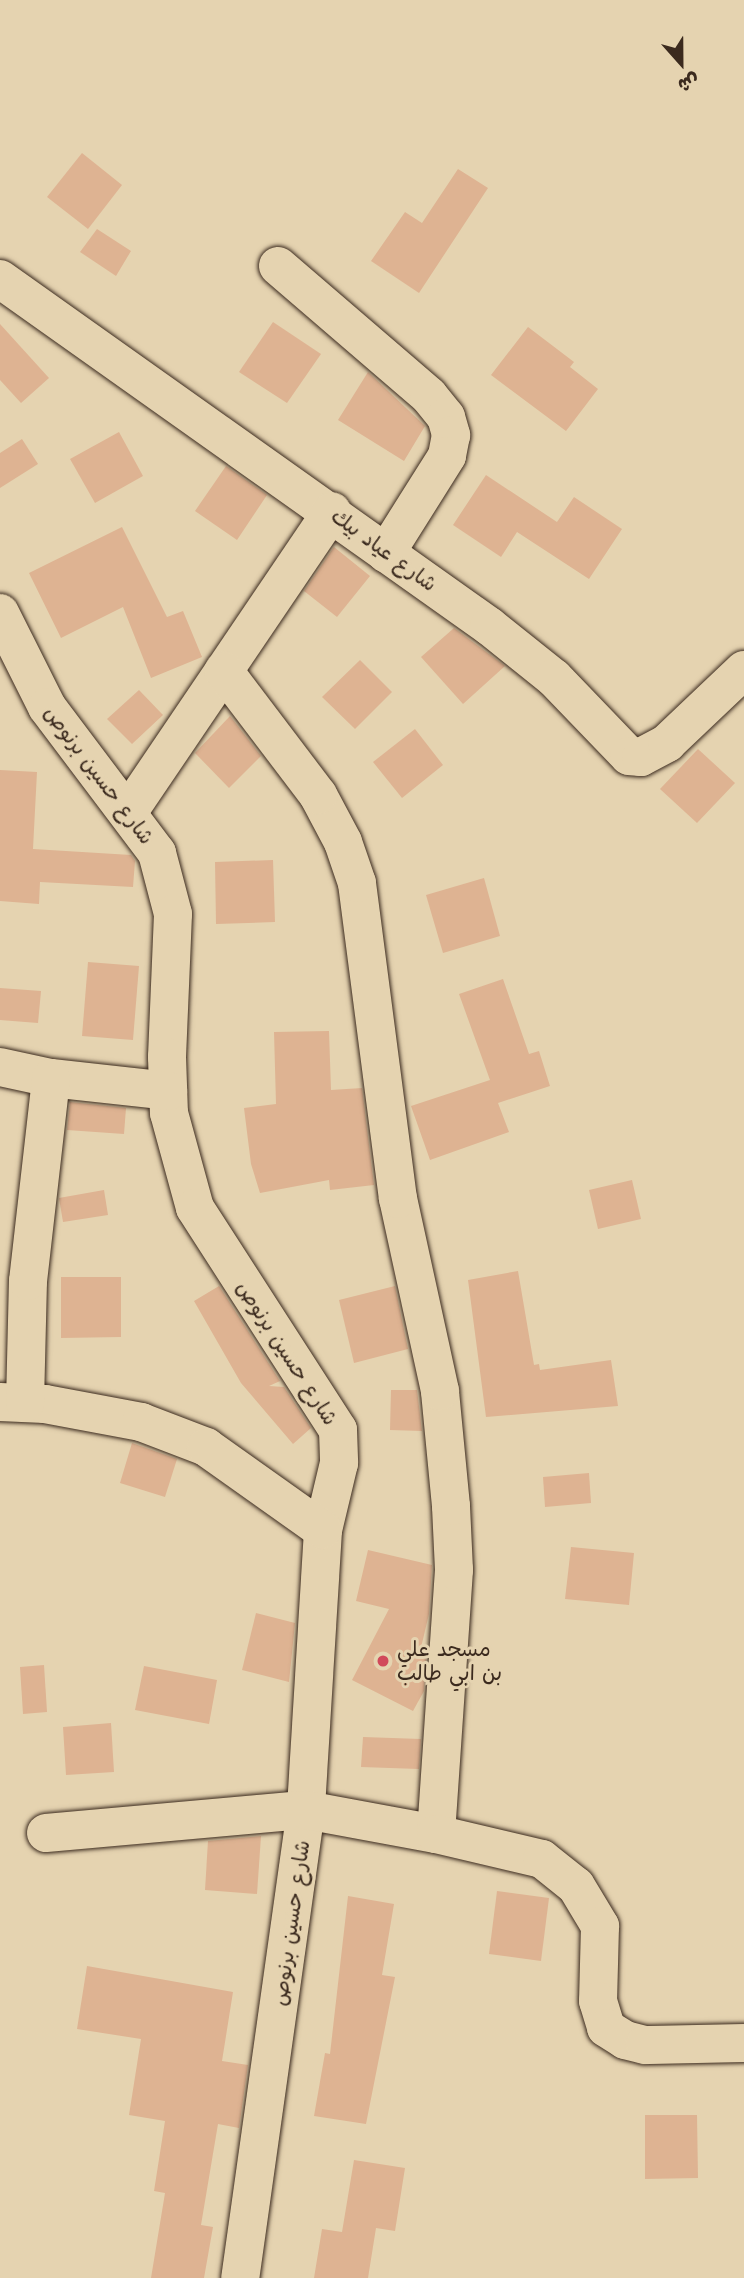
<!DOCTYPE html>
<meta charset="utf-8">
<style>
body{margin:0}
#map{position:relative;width:744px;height:2278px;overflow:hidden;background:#e5d3b0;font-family:"Shantell Sans","Playpen Sans Arabic",sans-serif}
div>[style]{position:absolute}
.building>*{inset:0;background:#deb392}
.roads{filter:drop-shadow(0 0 2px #3b2a1e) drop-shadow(0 0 2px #3b2a1e)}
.minor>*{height:38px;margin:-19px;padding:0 19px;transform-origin:19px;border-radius:19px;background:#e5d3b0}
.dots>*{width:19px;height:19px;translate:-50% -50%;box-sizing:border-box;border:4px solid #e5d3b0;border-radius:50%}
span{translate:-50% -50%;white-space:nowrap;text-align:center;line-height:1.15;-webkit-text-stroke:6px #e5d3b0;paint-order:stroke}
.street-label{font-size:21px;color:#3b2a1e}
.poi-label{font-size:21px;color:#3b2a1e}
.left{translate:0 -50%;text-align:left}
.north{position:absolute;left:646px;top:28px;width:70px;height:70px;-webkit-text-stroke:5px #e5d3b0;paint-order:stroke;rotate:159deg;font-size:19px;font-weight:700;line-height:28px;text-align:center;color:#3b2a1e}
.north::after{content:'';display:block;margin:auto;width:24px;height:32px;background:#3b2a1e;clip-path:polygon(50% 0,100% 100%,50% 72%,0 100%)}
</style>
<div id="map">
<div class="building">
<div style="clip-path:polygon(82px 153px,122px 185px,88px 229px,47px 197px)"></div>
<div style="clip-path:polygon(458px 169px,488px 188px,419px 293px,371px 261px,405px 212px,422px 223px)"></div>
<div style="clip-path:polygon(97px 229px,131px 251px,116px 276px,80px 252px)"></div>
<div style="clip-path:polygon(273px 322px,321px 354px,287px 403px,239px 372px)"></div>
<div style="clip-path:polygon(0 324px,49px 378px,21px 403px,0 380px)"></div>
<div style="clip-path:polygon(528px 327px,574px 362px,570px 367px,598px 389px,566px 431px,491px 375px)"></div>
<div style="clip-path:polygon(368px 372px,425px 426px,404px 461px,338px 420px)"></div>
<div style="clip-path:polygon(119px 432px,143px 476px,95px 503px,70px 459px)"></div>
<div style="clip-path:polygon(22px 439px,38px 464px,0 488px,0 453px)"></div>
<div style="clip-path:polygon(226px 466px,267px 495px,237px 540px,195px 511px)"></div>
<div style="clip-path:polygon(486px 475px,557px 522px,574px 497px,622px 529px,589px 579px,517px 532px,501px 557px,453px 525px)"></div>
<div style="clip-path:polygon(122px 527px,167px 617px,183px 611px,202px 657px,151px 678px,123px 607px,61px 638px,29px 573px)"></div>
<div style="clip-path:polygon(334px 547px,370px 576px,337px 617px,304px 591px)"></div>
<div style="clip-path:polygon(454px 628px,505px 666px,463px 704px,421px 657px)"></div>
<div style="clip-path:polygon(360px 660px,392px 692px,355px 729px,322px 697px)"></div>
<div style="clip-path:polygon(139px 690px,163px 715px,132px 744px,107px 719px)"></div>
<div style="clip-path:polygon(230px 716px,261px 756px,229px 788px,195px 753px)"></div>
<div style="clip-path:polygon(415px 729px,443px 765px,402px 798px,373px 762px)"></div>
<div style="clip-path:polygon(698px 749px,735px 783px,697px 823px,660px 789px)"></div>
<div style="clip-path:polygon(0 770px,37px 772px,33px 849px,131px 855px,135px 861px,133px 887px,40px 882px,39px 904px,0 901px)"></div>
<div style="clip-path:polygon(273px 860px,275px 922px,216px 924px,215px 862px)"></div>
<div style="clip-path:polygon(484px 878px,500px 936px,443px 953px,426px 895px)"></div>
<div style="clip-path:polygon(88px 962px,139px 966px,133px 1040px,82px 1036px)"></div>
<div style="clip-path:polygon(503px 979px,529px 1054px,539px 1051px,550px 1086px,498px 1103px,509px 1132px,430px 1160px,411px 1106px,490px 1080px,459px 994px)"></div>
<div style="clip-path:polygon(0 988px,41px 991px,38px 1023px,0 1020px)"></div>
<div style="clip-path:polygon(329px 1031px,331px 1090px,362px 1088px,374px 1185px,330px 1190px,329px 1180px,260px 1193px,251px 1164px,244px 1108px,276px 1104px,274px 1032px)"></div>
<div style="clip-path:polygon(70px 1102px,126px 1108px,124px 1134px,67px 1130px)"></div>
<div style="clip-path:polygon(632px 1180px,641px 1219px,598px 1229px,589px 1190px)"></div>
<div style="clip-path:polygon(104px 1190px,108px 1215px,63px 1222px,59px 1198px)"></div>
<div style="clip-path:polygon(518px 1271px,534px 1365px,539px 1364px,540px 1370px,611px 1360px,618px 1406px,486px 1417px,468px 1280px)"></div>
<div style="clip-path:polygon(61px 1277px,121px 1277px,121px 1337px,61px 1338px)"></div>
<div style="clip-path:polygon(219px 1286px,280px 1381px,269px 1386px,284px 1387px,311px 1428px,293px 1444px,241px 1383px,194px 1301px)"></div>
<div style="clip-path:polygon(395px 1286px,408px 1349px,354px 1363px,339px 1300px)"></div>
<div style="clip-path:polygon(391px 1390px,417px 1390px,422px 1431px,390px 1430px)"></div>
<div style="clip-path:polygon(132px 1443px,177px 1459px,165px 1497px,120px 1483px)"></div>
<div style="clip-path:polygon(589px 1473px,591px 1503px,545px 1507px,543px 1477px)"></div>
<div style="clip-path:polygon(571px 1547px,634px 1553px,629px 1605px,565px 1599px)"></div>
<div style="clip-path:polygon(368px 1550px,432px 1565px,429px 1614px,419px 1656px,426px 1659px,424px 1691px,413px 1711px,352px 1680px,389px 1609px,356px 1601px)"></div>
<div style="clip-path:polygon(256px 1613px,295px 1623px,289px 1682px,242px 1670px)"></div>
<div style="clip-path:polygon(44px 1665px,47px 1712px,23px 1714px,20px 1667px)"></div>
<div style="clip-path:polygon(144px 1666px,217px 1680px,209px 1724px,135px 1710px)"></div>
<div style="clip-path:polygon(111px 1723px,114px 1772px,66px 1775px,63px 1727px)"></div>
<div style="clip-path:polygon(363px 1737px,421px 1739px,419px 1769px,361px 1767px)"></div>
<div style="clip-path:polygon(261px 1836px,257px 1894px,205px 1890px,208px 1841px)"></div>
<div style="clip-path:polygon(497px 1891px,549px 1898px,541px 1961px,489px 1954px)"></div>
<div style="clip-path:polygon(348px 1896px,394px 1904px,382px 1975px,395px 1977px,366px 2124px,314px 2116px,325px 2053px,330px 2054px)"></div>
<div style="clip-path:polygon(87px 1966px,233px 1992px,222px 2061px,248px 2065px,239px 2128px,218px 2124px,201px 2225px,213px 2227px,204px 2278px,151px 2278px,165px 2193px,154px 2191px,165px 2121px,129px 2115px,141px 2039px,77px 2029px)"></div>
<div style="clip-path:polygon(645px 2115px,697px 2115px,698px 2178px,645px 2179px)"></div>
<div style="clip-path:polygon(354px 2160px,405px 2168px,395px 2231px,376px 2228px,368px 2278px,314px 2278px,322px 2229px,342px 2232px)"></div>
</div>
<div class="roads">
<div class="minor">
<div style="left:278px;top:266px;width:199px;rotate:40.7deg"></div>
<div style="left:429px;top:396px;width:27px;rotate:51deg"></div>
<div style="left:446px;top:417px;width:19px;rotate:74deg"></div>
<div style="left:451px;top:435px;width:21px;rotate:101deg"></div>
<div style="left:447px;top:456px;width:115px;rotate:122.2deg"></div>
<div style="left:0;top:279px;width:600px;rotate:35.36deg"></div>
<div style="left:489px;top:626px;width:83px;rotate:38.7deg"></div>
<div style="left:554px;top:678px;width:108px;rotate:46.1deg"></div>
<div style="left:629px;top:756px;width:12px;rotate:5deg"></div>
<div style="left:641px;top:757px;width:30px;rotate:-28deg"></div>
<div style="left:667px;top:743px;width:106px;rotate:-43.5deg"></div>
<div style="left:0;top:613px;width:105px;rotate:63.4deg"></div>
<div style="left:47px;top:707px;width:183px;rotate:53deg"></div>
<div style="left:157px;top:853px;width:63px;rotate:75.3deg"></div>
<div style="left:173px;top:914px;width:143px;rotate:92.4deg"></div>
<div style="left:167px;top:1057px;width:56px;rotate:88deg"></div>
<div style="left:169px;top:1113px;width:98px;rotate:74.7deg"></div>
<div style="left:195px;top:1208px;width:264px;rotate:57.2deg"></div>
<div style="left:338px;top:1430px;width:33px;rotate:88deg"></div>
<div style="left:339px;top:1463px;width:69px;rotate:103.4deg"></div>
<div style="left:323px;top:1530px;width:281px;rotate:93.5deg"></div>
<div style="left:306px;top:1810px;width:473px;rotate:98deg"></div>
<div style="left:129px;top:811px;width:362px;rotate:-55.9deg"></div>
<div style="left:0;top:1067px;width:52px;rotate:12.2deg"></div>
<div style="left:51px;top:1078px;width:118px;rotate:6.3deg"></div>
<div style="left:0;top:1402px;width:45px;rotate:2.5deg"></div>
<div style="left:45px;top:1404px;width:98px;rotate:10.6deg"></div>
<div style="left:141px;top:1422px;width:70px;rotate:21deg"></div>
<div style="left:206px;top:1447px;width:143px;rotate:35.4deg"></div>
<div style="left:25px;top:1403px;width:122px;rotate:-88.6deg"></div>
<div style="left:28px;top:1281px;width:204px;rotate:-83.5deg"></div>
<div style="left:46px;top:1833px;width:261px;rotate:-5.1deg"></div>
<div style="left:306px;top:1810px;width:132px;rotate:10.5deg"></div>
<div style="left:436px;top:1834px;width:265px;rotate:-86.1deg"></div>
<div style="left:454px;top:1570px;width:64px;rotate:-92.7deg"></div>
<div style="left:451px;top:1506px;width:116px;rotate:-95.5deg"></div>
<div style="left:440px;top:1391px;width:197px;rotate:-102.3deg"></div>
<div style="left:398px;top:1199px;width:319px;rotate:-97.4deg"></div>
<div style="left:357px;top:883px;width:43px;rotate:-108.9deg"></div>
<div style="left:343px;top:842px;width:53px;rotate:-118deg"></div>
<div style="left:318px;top:795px;width:156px;rotate:-127.2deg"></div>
<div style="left:436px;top:1834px;width:109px;rotate:13.3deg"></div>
<div style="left:542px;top:1859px;width:43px;rotate:38.5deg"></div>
<div style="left:576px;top:1886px;width:47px;rotate:59deg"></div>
<div style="left:600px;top:1926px;width:75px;rotate:91.5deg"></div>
<div style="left:598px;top:2001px;width:28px;rotate:73deg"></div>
<div style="left:606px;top:2028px;width:22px;rotate:32deg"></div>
<div style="left:625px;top:2040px;width:21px;rotate:14deg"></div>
<div style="left:645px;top:2045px;width:99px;rotate:-1.2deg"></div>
</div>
</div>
<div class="dots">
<div style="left:383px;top:1661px;background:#d1495b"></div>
</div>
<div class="street-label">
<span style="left:384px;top:550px;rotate:36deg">شارع عياد بيك</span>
<span style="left:99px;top:775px;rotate:53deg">شارع حسين برنوص</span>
<span style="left:287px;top:1353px;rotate:57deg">شارع حسين برنوص</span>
<span style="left:291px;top:1923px;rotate:-82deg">شارع حسين برنوص</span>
</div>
<div class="poi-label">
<span class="left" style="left:397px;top:1661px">مسجد علي<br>بن ابي طالب</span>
</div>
<div class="north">ش</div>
</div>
